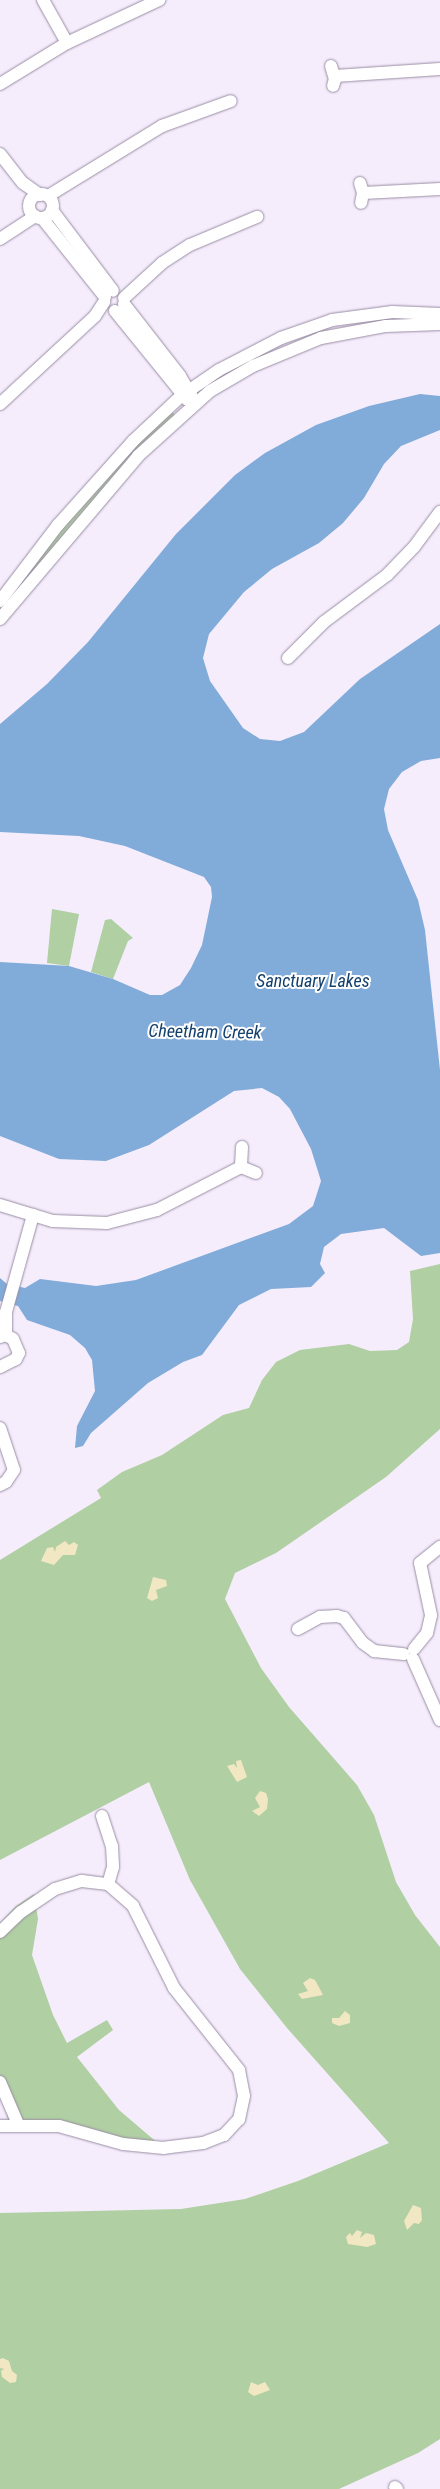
<!DOCTYPE html>
<style>
body{margin:0}
#map{position:relative;width:440px;height:2489px;overflow:hidden;background:#f5edfc;font-family:"Roboto Condensed",sans-serif}
div>[style]{position:absolute}
.green>*{inset:0;background:#b0cfa3}
.sand>*{inset:0;background:#f1e7c2}
.water>*{inset:0;background:#81abd9}
.roads{filter:drop-shadow(0 0 1px #9a8da4) drop-shadow(0 0 1px #9a8da4)}
.minor>*{height:12px;margin:-6px;padding:0 6px;transform-origin:6px;border-radius:6px;background:#fff}
.minor>.ring{margin:-6px;padding:0;box-sizing:content-box;background:none;border:12px solid #fff;border-radius:50%}
span{translate:-50% -50%;white-space:nowrap;text-align:center;line-height:1.15;-webkit-text-stroke:4px #fefefe;paint-order:stroke}
.water-label{font-size:18px;color:#123f6b;font-style:italic}
</style>
<div id="map">
<div class="green">
<div style="clip-path:polygon(170px 409px,175px 415px,0 614px,0 606px,55px 533px)"></div>
<div style="clip-path:polygon(52px 909px,79px 914px,69px 966px,47px 963px)"></div>
<div style="clip-path:polygon(111px 919px,133px 938px,128px 941px,113px 979px,91px 972px,105px 920px)"></div>
<div style="clip-path:polygon(440px 1264px,440px 1429px,386px 1477px,276px 1553px,235px 1573px,225px 1599px,261px 1668px,289px 1707px,357px 1785px,374px 1815px,396px 1882px,415px 1915px,440px 1947px,440px 2439px,418px 2453px,339px 2489px,0 2489px,0 2213px,181px 2209px,245px 2199px,298px 2181px,389px 2143px,287px 2028px,240px 1969px,190px 1880px,149px 1782px,0 1860px,0 1560px,101px 1498px,97px 1490px,122px 1472px,162px 1455px,223px 1415px,249px 1408px,262px 1380px,276px 1362px,300px 1350px,349px 1344px,370px 1351px,397px 1350px,409px 1342px,413px 1319px,410px 1271px)"></div>
<div style="clip-path:polygon(34px 1894px,38px 1919px,32px 1955px,53px 2015px,67px 2043px,107px 2020px,113px 2030px,77px 2057px,119px 2110px,160px 2145px,9px 2123px,0 2089px,0 1923px,16px 1906px)"></div>
</div>
<div class="sand">
<div style="clip-path:polygon(65px 1541px,69px 1545px,74px 1542px,78px 1545px,75px 1555px,63px 1555px,54px 1565px,41px 1561px,47px 1548px,53px 1547px,55px 1552px,56px 1547px)"></div>
<div style="clip-path:polygon(153px 1577px,166px 1580px,167px 1586px,156px 1590px,158px 1598px,152px 1601px,147px 1598px)"></div>
<div style="clip-path:polygon(241px 1760px,247px 1777px,237px 1782px,227px 1766px,234px 1764px,237px 1768px,236px 1761px)"></div>
<div style="clip-path:polygon(260px 1791px,266px 1793px,268px 1799px,267px 1809px,259px 1816px,252px 1811px,260px 1807px,255px 1798px)"></div>
<div style="clip-path:polygon(310px 1978px,315px 1980px,323px 1995px,302px 1999px,298px 1994px,308px 1991px,303px 1983px)"></div>
<div style="clip-path:polygon(345px 2011px,350px 2015px,350px 2023px,339px 2026px,332px 2023px,332px 2018px,339px 2018px)"></div>
<div style="clip-path:polygon(413px 2205px,421px 2208px,422px 2220px,419px 2224px,414px 2223px,407px 2230px,404px 2221px)"></div>
<div style="clip-path:polygon(357px 2230px,362px 2232px,360px 2238px,366px 2233px,374px 2235px,376px 2244px,367px 2247px,348px 2244px,346px 2237px,350px 2233px,352px 2236px)"></div>
<div style="clip-path:polygon(3px 2358px,9px 2361px,12px 2371px,17px 2375px,16px 2382px,10px 2383px,2px 2377px,1px 2371px,4px 2369px,0 2368px,0 2359px)"></div>
<div style="clip-path:polygon(251px 2382px,258px 2385px,265px 2382px,270px 2390px,254px 2396px,248px 2392px)"></div>
</div>
<div class="water">
<div style="clip-path:polygon(420px 394px,440px 396px,440px 430px,401px 446px,384px 464px,364px 498px,343px 523px,319px 543px,272px 569px,244px 592px,209px 634px,203px 658px,210px 681px,243px 728px,260px 739px,280px 741px,304px 732px,360px 679px,440px 624px,440px 758px,421px 761px,402px 772px,389px 789px,384px 809px,388px 830px,418px 900px,425px 930px,440px 1070px,440px 1253px,421px 1256px,384px 1228px,341px 1234px,324px 1247px,320px 1264px,325px 1273px,311px 1287px,271px 1289px,239px 1305px,202px 1355px,183px 1362px,148px 1383px,91px 1433px,83px 1446px,75px 1448px,77px 1426px,95px 1391px,92px 1360px,85px 1348px,70px 1335px,27px 1320px,18px 1306px,0 1301px,0 1278px,7px 1284px,25px 1288px,40px 1279px,96px 1286px,136px 1280px,289px 1224px,313px 1206px,321px 1181px,311px 1149px,290px 1109px,279px 1097px,262px 1088px,234px 1091px,149px 1145px,106px 1161px,59px 1159px,0 1136px,0 962px,69px 966px,113px 979px,150px 995px,162px 995px,180px 985px,191px 968px,202px 945px,212px 897px,211px 887px,204px 877px,125px 846px,79px 836px,0 832px,0 724px,47px 684px,88px 642px,176px 534px,235px 475px,265px 453px,316px 425px,369px 406px)"></div>
</div>
<div class="roads">
<div class="minor">
<div style="left:43px;top:0;width:49px;rotate:60.8deg"></div>
<div style="left:331px;top:66px;width:14px;rotate:73deg"></div>
<div style="left:335px;top:79px;width:7px;rotate:106deg"></div>
<div style="left:335px;top:76px;width:105px;rotate:-3.8deg"></div>
<div style="left:0;top:84px;width:79px;rotate:-31.5deg"></div>
<div style="left:67px;top:43px;width:102px;rotate:-25.1deg"></div>
<div style="left:0;top:154px;width:37px;rotate:52deg"></div>
<div style="left:23px;top:183px;width:21px;rotate:35deg"></div>
<div style="left:360px;top:183px;width:10px;rotate:73deg"></div>
<div style="left:363px;top:193px;width:10px;rotate:101deg"></div>
<div style="left:363px;top:193px;width:77px;rotate:-3deg"></div>
<div class="ring" style="left:29px;top:194px;width:12px;height:12px"></div>
<div style="left:48px;top:196px;width:134px;rotate:-31.6deg"></div>
<div style="left:162px;top:126px;width:73px;rotate:-19.9deg"></div>
<div style="left:52px;top:210px;width:101px;rotate:53deg"></div>
<div style="left:42px;top:218px;width:101px;rotate:51.4deg"></div>
<div style="left:0;top:239px;width:42px;rotate:-33.3deg"></div>
<div style="left:124px;top:298px;width:52px;rotate:-42.6deg"></div>
<div style="left:162px;top:263px;width:33px;rotate:-33deg"></div>
<div style="left:190px;top:245px;width:73px;rotate:-22.7deg"></div>
<div style="left:124px;top:304px;width:91px;rotate:52.1deg"></div>
<div style="left:180px;top:376px;width:24px;rotate:60deg"></div>
<div style="left:115px;top:311px;width:114px;rotate:51deg"></div>
<div style="left:0;top:404px;width:129px;rotate:-42.8deg"></div>
<div style="left:95px;top:316px;width:17px;rotate:-57deg"></div>
<div style="left:0;top:601px;width:96px;rotate:-52.7deg"></div>
<div style="left:58px;top:525px;width:113px;rotate:-48.2deg"></div>
<div style="left:133px;top:441px;width:66px;rotate:-43.2deg"></div>
<div style="left:181px;top:396px;width:46px;rotate:-34.4deg"></div>
<div style="left:219px;top:370px;width:70px;rotate:-27.3deg"></div>
<div style="left:281px;top:338px;width:54px;rotate:-19.4deg"></div>
<div style="left:332px;top:320px;width:61px;rotate:-7.6deg"></div>
<div style="left:392px;top:312px;width:48px;rotate:2.4deg"></div>
<div style="left:0;top:619px;width:214px;rotate:-49.7deg"></div>
<div style="left:138px;top:456px;width:97px;rotate:-42.1deg"></div>
<div style="left:210px;top:391px;width:50px;rotate:-30.2deg"></div>
<div style="left:253px;top:366px;width:74px;rotate:-22.4deg"></div>
<div style="left:321px;top:338px;width:66px;rotate:-10.5deg"></div>
<div style="left:386px;top:326px;width:54px;rotate:-2.1deg"></div>
<div style="left:288px;top:658px;width:51px;rotate:-45deg"></div>
<div style="left:324px;top:622px;width:79px;rotate:-36.7deg"></div>
<div style="left:387px;top:575px;width:39px;rotate:-46deg"></div>
<div style="left:414px;top:547px;width:44px;rotate:-53.4deg"></div>
<div style="left:242px;top:1147px;width:20px;rotate:93deg"></div>
<div style="left:241px;top:1167px;width:16px;rotate:22deg"></div>
<div style="left:0;top:1205px;width:55px;rotate:16.8deg"></div>
<div style="left:53px;top:1221px;width:54px;rotate:2.1deg"></div>
<div style="left:107px;top:1223px;width:52px;rotate:-14.6deg"></div>
<div style="left:157px;top:1210px;width:94px;rotate:-27.1deg"></div>
<div style="left:6px;top:1335px;width:23px;rotate:-90deg"></div>
<div style="left:6px;top:1312px;width:101px;rotate:-74.4deg"></div>
<div style="left:0;top:1337px;width:6px;rotate:-18deg"></div>
<div style="left:6px;top:1335px;width:8px;rotate:30deg"></div>
<div style="left:13px;top:1339px;width:15px;rotate:67deg"></div>
<div style="left:19px;top:1353px;width:7px;rotate:117deg"></div>
<div style="left:16px;top:1359px;width:18px;rotate:153deg"></div>
<div style="left:0;top:1428px;width:44px;rotate:71.6deg"></div>
<div style="left:14px;top:1470px;width:14px;rotate:124deg"></div>
<div style="left:6px;top:1482px;width:7px;rotate:153deg"></div>
<div style="left:298px;top:1629px;width:25px;rotate:-29deg"></div>
<div style="left:320px;top:1617px;width:17px;rotate:-3deg"></div>
<div style="left:337px;top:1616px;width:7px;rotate:16deg"></div>
<div style="left:344px;top:1618px;width:31px;rotate:53deg"></div>
<div style="left:363px;top:1643px;width:14px;rotate:36deg"></div>
<div style="left:374px;top:1651px;width:30px;rotate:6deg"></div>
<div style="left:414px;top:1649px;width:21px;rotate:-51deg"></div>
<div style="left:427px;top:1633px;width:18px;rotate:-77deg"></div>
<div style="left:431px;top:1615px;width:53px;rotate:-101.9deg"></div>
<div style="left:420px;top:1563px;width:26px;rotate:-39deg"></div>
<div style="left:413px;top:1659px;width:67px;rotate:66.1deg"></div>
<div style="left:102px;top:1816px;width:32px;rotate:72deg"></div>
<div style="left:112px;top:1846px;width:21px;rotate:87deg"></div>
<div style="left:113px;top:1867px;width:18px;rotate:106deg"></div>
<div style="left:0;top:1932px;width:29px;rotate:-44deg"></div>
<div style="left:21px;top:1912px;width:41px;rotate:-34.1deg"></div>
<div style="left:55px;top:1889px;width:28px;rotate:-17deg"></div>
<div style="left:82px;top:1881px;width:26px;rotate:7deg"></div>
<div style="left:108px;top:1884px;width:33px;rotate:41deg"></div>
<div style="left:133px;top:1906px;width:92px;rotate:63.4deg"></div>
<div style="left:174px;top:1988px;width:105px;rotate:51.6deg"></div>
<div style="left:239px;top:2070px;width:26px;rotate:79deg"></div>
<div style="left:244px;top:2096px;width:24px;rotate:102deg"></div>
<div style="left:239px;top:2119px;width:22px;rotate:133deg"></div>
<div style="left:224px;top:2135px;width:22px;rotate:159deg"></div>
<div style="left:203px;top:2143px;width:39px;rotate:173deg"></div>
<div style="left:164px;top:2148px;width:41px;rotate:-174.4deg"></div>
<div style="left:123px;top:2144px;width:66px;rotate:-164.3deg"></div>
<div style="left:59px;top:2126px;width:59px;rotate:180deg"></div>
<div style="left:0;top:2082px;width:46px;rotate:66.8deg"></div>
<div style="left:395px;top:2487px;width:3px;rotate:45deg"></div>
</div>
</div>
<div class="water-label">
<span style="left:313px;top:981px">Sanctuary Lakes</span>
<span style="left:205px;top:1032px;rotate:1deg">Cheetham Creek</span>
</div>
</div>
